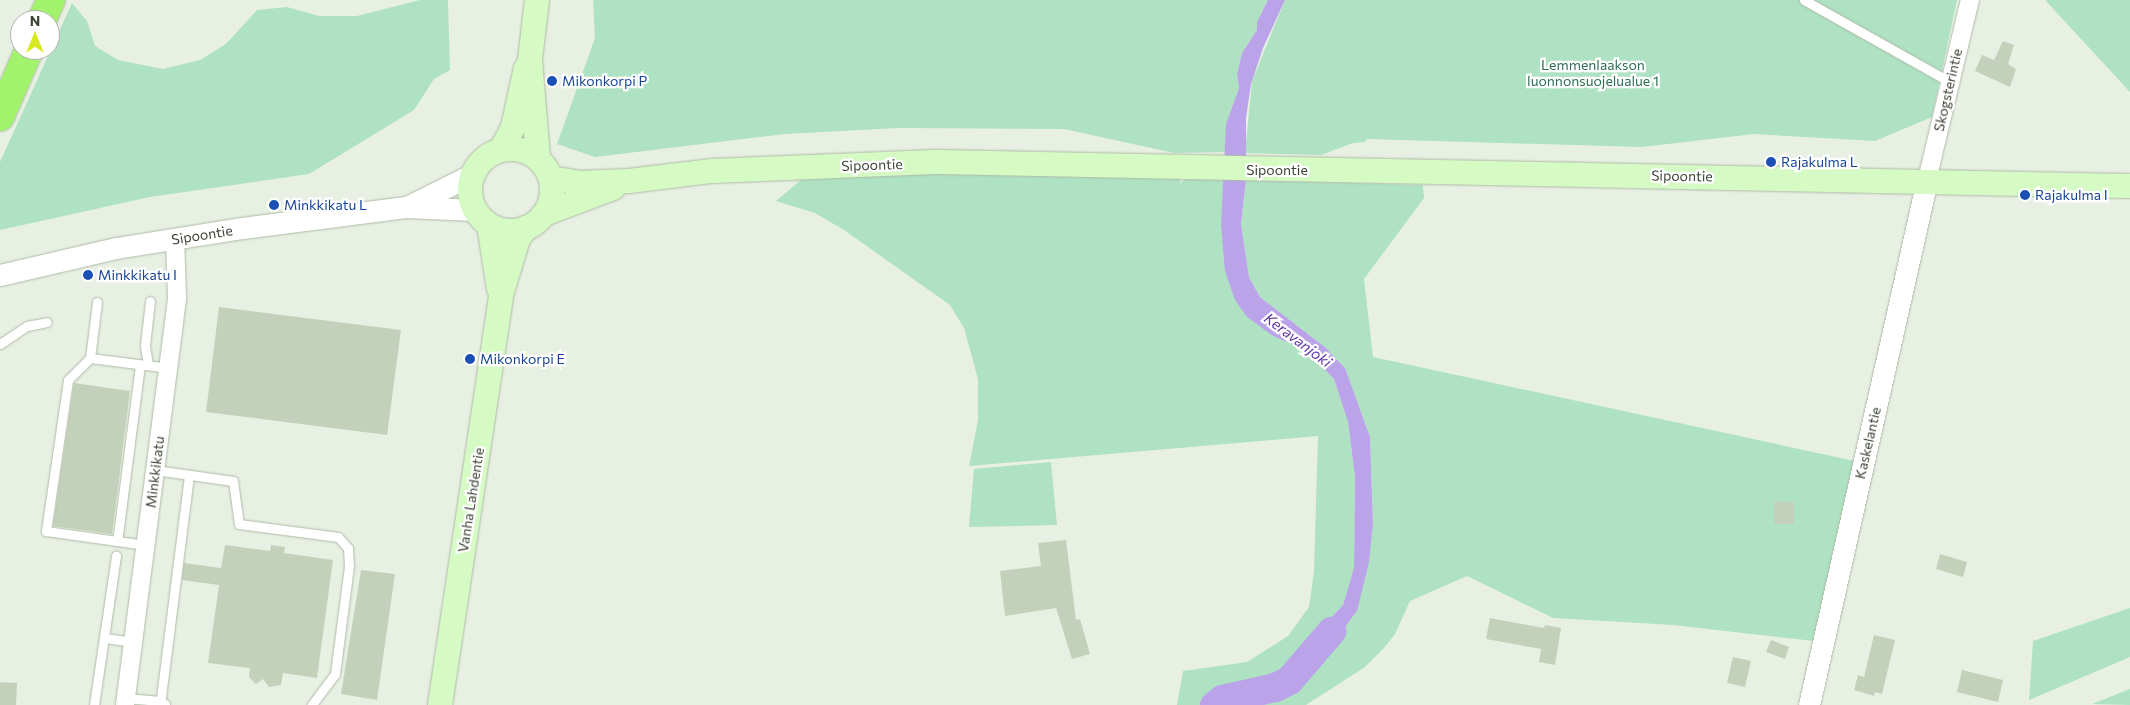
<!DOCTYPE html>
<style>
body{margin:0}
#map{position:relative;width:2130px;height:705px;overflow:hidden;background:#e8f0e3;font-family:Commissioner,sans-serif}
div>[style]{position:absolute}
.green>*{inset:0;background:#aee2c2}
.water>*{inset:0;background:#bba3ea}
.river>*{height:29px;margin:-14.5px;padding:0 14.5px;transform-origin:14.5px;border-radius:14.5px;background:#bba3ea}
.building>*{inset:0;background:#c4d1ba}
.roads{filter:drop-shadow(0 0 1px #afbba7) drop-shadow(0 0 1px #afbba7)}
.service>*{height:9px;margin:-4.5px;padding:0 4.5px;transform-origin:4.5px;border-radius:4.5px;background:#fff}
.minor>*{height:18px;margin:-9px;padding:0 9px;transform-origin:9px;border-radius:9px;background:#fff}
.tertiary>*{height:21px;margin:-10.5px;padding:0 10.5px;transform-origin:10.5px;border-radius:10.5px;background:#fff}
.secondary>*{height:24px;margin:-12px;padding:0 12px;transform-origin:12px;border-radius:12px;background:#d5fac4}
.secondary>.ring{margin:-12px;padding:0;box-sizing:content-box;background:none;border:24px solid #d5fac4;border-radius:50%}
.motorway>*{height:28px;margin:-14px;padding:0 14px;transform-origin:14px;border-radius:14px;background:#a2f36c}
.dots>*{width:14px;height:14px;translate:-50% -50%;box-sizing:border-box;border:2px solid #fff;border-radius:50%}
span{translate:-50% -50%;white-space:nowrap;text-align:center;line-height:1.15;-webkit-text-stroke:4.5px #fff;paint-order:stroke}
.park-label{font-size:14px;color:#2c6e51}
.transit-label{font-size:14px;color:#164399}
.left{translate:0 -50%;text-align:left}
.street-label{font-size:14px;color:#3a4234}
.water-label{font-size:15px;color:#5d36a4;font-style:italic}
.north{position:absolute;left:10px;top:10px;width:50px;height:50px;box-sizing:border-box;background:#fff;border:1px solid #b0b3ae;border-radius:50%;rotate:0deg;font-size:14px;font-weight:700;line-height:20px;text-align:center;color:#3a4234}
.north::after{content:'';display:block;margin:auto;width:18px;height:22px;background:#d9e921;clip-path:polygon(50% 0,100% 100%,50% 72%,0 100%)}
</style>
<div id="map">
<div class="green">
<div style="clip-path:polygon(420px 0,448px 0,450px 70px,434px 79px,414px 110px,309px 174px,150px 197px,0 230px,0 162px,72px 3px,87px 21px,95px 46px,118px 60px,163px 69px,200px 60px,226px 44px,257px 10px,287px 7px,319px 16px,357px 16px)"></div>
<div style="clip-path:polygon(593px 0,1268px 0,1257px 22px,1257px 30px,1242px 53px,1237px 74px,1239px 88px,1226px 124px,1226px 152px,1174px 153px,1064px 129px,898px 128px,785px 134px,595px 157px,557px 144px,595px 38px)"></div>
<div style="clip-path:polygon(1285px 0,1957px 0,1932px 117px,1875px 141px,1754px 134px,1642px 147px,1367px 139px,1365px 142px,1353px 143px,1321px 155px,1245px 153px,1252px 81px)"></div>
<div style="clip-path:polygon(2045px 0,2130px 0,2130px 92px)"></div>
<div style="clip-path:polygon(1183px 169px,1180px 183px,1186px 179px,1225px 180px,1221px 225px,1223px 240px,1273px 336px,1304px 349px,1334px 379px,1348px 422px,1355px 477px,1354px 569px,1343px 605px,1308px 642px,1286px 678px,1220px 696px,1209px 705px,1177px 705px,1183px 671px,1247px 662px,1288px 636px,1309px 607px,1314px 572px,1318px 436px,969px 466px,978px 420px,978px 379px,964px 328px,950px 305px,844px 230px,815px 213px,776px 201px,807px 175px)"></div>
<div style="clip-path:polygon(1246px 180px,1423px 185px,1424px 198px,1364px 279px,1373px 357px,1864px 463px,1823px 642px,1673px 625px,1553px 618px,1467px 576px,1410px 601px,1395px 634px,1384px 648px,1365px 667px,1306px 705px,1219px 705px,1274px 691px,1315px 667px,1357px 611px,1373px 523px,1370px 437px,1345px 368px,1326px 348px,1260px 297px,1249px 277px,1241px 224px)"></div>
<div style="clip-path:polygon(1051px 462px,1057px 525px,969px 527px,974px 469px)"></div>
<div style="clip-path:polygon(2130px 608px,2130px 657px,2029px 700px,2033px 641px)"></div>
<div style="clip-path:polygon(2130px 689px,2130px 705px,2092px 704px)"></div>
</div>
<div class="water">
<div style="clip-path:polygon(1268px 0,1285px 0,1263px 48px,1251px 84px,1246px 118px,1246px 180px,1241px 224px,1249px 277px,1260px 297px,1326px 348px,1345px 368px,1370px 437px,1373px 523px,1369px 562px,1357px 611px,1315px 667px,1300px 659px,1308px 642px,1343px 605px,1354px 568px,1355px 477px,1348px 422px,1334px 379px,1304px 349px,1273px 336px,1247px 317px,1235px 300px,1225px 271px,1221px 225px,1226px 124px,1239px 88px,1237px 74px,1242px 53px,1257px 30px,1257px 22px)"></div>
</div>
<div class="river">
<div style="left:1214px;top:705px;width:10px;rotate:-37deg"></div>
<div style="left:1222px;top:699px;width:54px;rotate:-12.8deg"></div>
<div style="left:1275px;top:687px;width:16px;rotate:-27deg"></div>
<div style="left:1289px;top:680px;width:65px;rotate:-49.4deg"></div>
</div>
<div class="building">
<div style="clip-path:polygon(2003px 41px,2014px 45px,2008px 64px,2016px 69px,2010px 87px,1975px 71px,1982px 55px,1994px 60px)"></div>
<div style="clip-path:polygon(219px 307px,401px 330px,387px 435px,206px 412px)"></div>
<div style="clip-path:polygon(74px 383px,130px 391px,112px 534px,53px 526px)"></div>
<div style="clip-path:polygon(1774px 501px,1794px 502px,1794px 524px,1774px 524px)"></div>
<div style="clip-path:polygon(1066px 540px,1076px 620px,1080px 619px,1090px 654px,1072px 659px,1056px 608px,1005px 616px,1000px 571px,1041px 566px,1038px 543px)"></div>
<div style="clip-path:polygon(225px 545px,270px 551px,271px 545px,285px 547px,284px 553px,333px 560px,317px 678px,283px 673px,281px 685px,269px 687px,263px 679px,256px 684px,249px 677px,250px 668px,208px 663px,219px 585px,182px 580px,184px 563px,221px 568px)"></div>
<div style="clip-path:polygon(1940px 554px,1967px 562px,1963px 577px,1936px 569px)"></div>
<div style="clip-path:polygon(361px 570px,395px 574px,377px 700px,341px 694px)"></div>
<div style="clip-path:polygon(1490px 618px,1544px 628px,1545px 625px,1561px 628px,1555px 665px,1539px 662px,1541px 649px,1486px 639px)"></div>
<div style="clip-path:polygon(1874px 635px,1895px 640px,1882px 694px,1875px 692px,1874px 696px,1854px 690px,1858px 675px,1864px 677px)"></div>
<div style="clip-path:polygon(1771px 640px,1789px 647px,1785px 659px,1766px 652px)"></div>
<div style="clip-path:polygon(1733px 657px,1751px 661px,1745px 687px,1727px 683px)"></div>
<div style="clip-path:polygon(1962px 670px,2003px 680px,1998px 702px,1957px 692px)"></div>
<div style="clip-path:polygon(0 682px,17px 683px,16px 705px,0 705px)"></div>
</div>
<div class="roads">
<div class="service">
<div style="left:1804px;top:0;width:167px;rotate:29.3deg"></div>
<div style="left:97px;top:302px;width:56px;rotate:97.1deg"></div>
<div style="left:90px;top:358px;width:80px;rotate:7.2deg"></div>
<div style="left:0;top:344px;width:32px;rotate:-34deg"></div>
<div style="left:27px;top:326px;width:20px;rotate:-11deg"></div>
<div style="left:90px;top:358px;width:31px;rotate:135deg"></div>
<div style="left:68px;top:380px;width:153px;rotate:98.3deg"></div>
<div style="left:46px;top:531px;width:72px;rotate:8deg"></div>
<div style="left:140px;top:365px;width:177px;rotate:97.4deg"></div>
<div style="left:117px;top:541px;width:29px;rotate:8deg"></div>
<div style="left:148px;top:365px;width:20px;rotate:-99deg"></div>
<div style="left:145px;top:345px;width:44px;rotate:-83.5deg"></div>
<div style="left:155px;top:470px;width:79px;rotate:8deg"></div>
<div style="left:233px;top:481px;width:43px;rotate:82.1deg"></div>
<div style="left:239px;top:524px;width:100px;rotate:7.5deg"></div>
<div style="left:338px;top:537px;width:15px;rotate:48deg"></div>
<div style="left:348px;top:548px;width:18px;rotate:87deg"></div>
<div style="left:349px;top:566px;width:109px;rotate:97.4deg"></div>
<div style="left:335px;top:674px;width:39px;rotate:127deg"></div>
<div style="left:105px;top:638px;width:29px;rotate:8deg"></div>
<div style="left:126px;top:698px;width:34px;rotate:5deg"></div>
<div style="left:160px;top:701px;width:6px;rotate:31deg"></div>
<div style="left:94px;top:705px;width:151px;rotate:-81.6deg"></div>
<div style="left:160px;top:705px;width:232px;rotate:-82.8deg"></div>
</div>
<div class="minor">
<div style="left:1927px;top:180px;width:185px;rotate:-76.6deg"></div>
<div style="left:125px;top:705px;width:410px;rotate:-82.7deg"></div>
<div style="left:177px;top:298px;width:59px;rotate:-91.9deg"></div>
</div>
<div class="tertiary">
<div style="left:409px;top:206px;width:72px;rotate:-26.6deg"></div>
<div style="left:0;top:275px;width:119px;rotate:-13.1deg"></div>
<div style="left:116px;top:248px;width:128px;rotate:-9deg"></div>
<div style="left:242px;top:228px;width:165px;rotate:-7.3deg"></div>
<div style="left:406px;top:207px;width:69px;rotate:2.5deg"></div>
<div style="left:1809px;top:705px;width:538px;rotate:-77.33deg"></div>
</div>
<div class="secondary">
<div style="left:537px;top:0;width:60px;rotate:96.7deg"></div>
<div style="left:530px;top:60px;width:98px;rotate:85.3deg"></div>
<div class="ring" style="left:470px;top:149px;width:58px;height:58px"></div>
<div style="left:501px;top:150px;width:26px;rotate:-62deg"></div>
<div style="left:513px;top:127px;width:60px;rotate:-77.6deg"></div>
<div style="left:551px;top:178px;width:27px;rotate:10deg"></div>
<div style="left:578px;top:183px;width:51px;rotate:-2.2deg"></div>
<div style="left:629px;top:181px;width:84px;rotate:-6.9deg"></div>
<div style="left:712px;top:171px;width:228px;rotate:-2.3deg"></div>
<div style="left:940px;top:162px;width:1190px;rotate:1.16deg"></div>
<div style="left:544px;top:214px;width:74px;rotate:-20.6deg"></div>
<div style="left:489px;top:225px;width:65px;rotate:81.1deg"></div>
<div style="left:440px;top:705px;width:415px;rotate:-81.5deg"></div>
<div style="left:501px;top:295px;width:59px;rotate:-73.1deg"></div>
<div style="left:518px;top:239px;width:14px;rotate:-54deg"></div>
</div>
<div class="motorway">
<div style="left:42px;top:20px;width:22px;rotate:-66deg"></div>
<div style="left:0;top:117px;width:73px;rotate:-66.6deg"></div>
</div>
</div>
<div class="dots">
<div style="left:552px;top:81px;background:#1a4fb4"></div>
<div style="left:1771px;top:162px;background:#1a4fb4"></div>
<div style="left:2025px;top:195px;background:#1a4fb4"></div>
<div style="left:274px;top:205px;background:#1a4fb4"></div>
<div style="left:88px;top:275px;background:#1a4fb4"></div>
<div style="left:470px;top:359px;background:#1a4fb4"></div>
</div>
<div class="park-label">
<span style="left:1593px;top:73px">Lemmenlaakson<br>luonnonsuojelualue 1</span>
</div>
<div class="transit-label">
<span class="left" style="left:562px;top:81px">Mikonkorpi P</span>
<span class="left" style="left:1781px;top:162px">Rajakulma L</span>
<span class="left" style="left:2035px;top:195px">Rajakulma I</span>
<span class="left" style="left:284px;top:205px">Minkkikatu L</span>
<span class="left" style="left:98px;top:275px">Minkkikatu I</span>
<span class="left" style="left:480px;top:359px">Mikonkorpi E</span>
</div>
<div class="street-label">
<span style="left:1948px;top:90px;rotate:-77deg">Skogsterintie</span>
<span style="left:872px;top:165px;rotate:-2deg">Sipoontie</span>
<span style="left:1277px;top:170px">Sipoontie</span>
<span style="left:1682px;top:176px;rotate:1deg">Sipoontie</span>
<span style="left:202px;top:235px;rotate:-9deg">Sipoontie</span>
<span style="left:1868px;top:443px;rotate:-77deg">Kaskelantie</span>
<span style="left:155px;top:472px;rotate:-83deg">Minkkikatu</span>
<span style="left:471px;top:500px;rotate:-81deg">Vanha Lahdentie</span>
</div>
<div class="water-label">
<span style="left:1298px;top:340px;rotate:37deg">Keravanjoki</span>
</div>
<div class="north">N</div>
</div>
